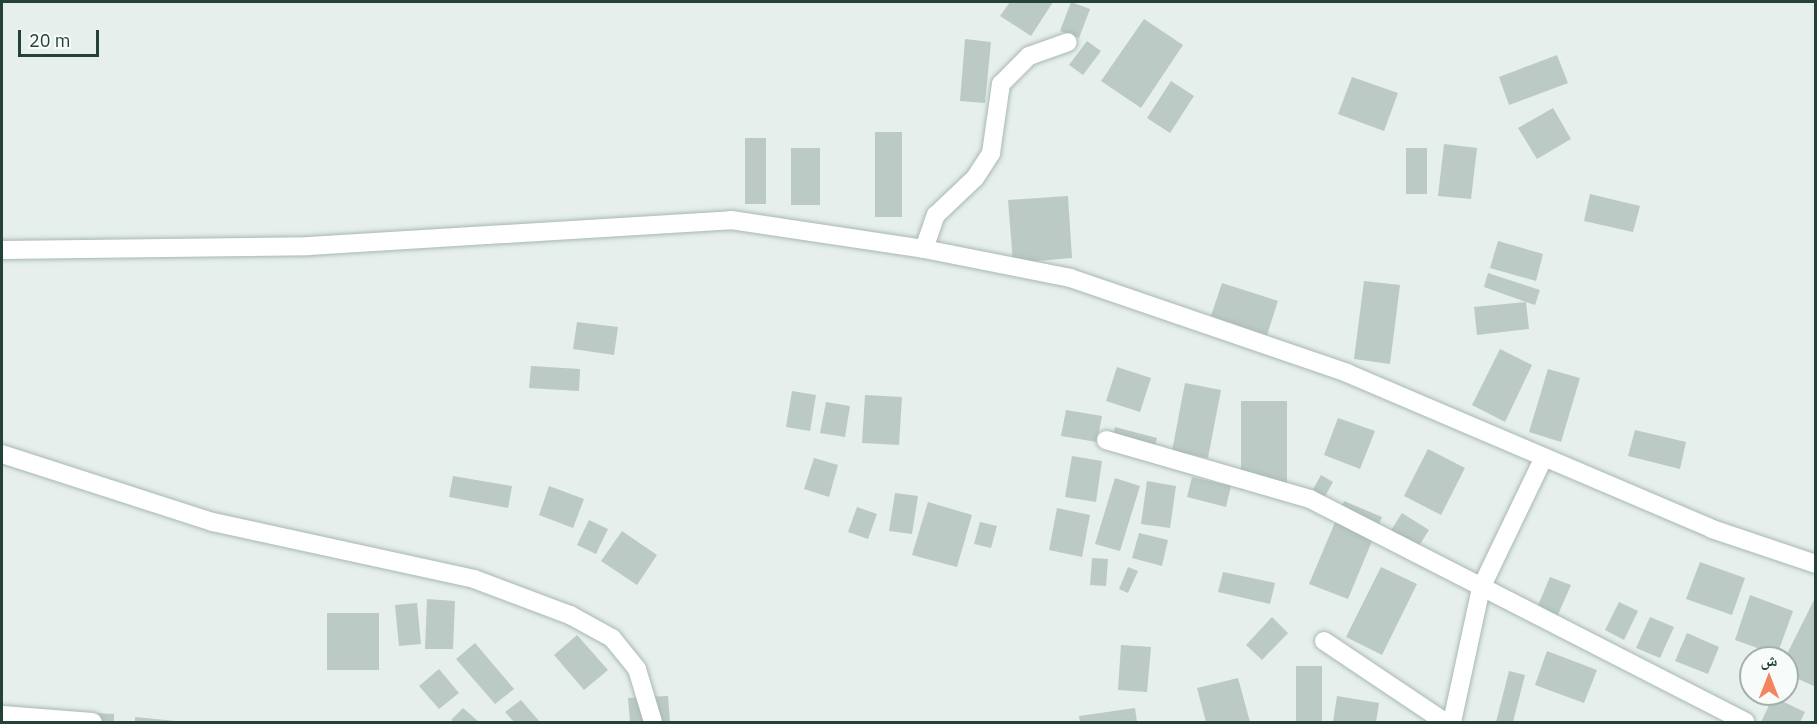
<!DOCTYPE html>
<meta charset="utf-8">
<style>
body{margin:0}
#map{position:relative;width:1817px;height:724px;overflow:hidden;background:#e6efeb;font-family:"IBM Plex Sans","Noto Naskh Arabic",sans-serif}
div>[style]{position:absolute}
.building>*{inset:0;background:#bbcac4}
.roads{filter:drop-shadow(0 0 2px #a8b8b2) drop-shadow(0 0 2px #a8b8b2)}
.minor>*{height:18px;margin:-9px;padding:0 9px;transform-origin:9px;border-radius:9px;background:#fff}
span{translate:-50% -50%;white-space:nowrap;text-align:center;line-height:1.15;-webkit-text-stroke:4.5px #f7fbf9;paint-order:stroke}
.frame{position:absolute;inset:0;border:3px solid #24423a;pointer-events:none}
.north{position:absolute;left:1739px;top:646px;width:60px;height:60px;box-sizing:border-box;background:#f7fbf9;border:2px solid #a3b1ad;border-radius:50%;rotate:0deg;font-size:16px;font-weight:700;line-height:24px;text-align:center;color:#24423a}
.north::after{content:'';display:block;margin:auto;width:21px;height:27px;background:#f4845f;clip-path:polygon(50% 0,100% 100%,50% 72%,0 100%)}
.scale{position:absolute;left:18px;top:30px;width:81px;height:27px;box-sizing:border-box;border:3px solid #24423a;border-top:0;padding-left:8px;font-size:18px;line-height:21px;white-space:nowrap;color:#24423a;-webkit-text-stroke:4px #f7fbf9;paint-order:stroke}
</style>
<div id="map">
<div class="building">
<div style="clip-path:polygon(1010px 2px,1053px 2px,1031px 36px,1000px 16px)"></div>
<div style="clip-path:polygon(1071px 2px,1090px 9px,1079px 38px,1060px 31px)"></div>
<div style="clip-path:polygon(1144px 19px,1183px 45px,1141px 108px,1101px 81px)"></div>
<div style="clip-path:polygon(965px 39px,991px 42px,985px 103px,960px 101px)"></div>
<div style="clip-path:polygon(1087px 41px,1101px 51px,1083px 75px,1069px 65px)"></div>
<div style="clip-path:polygon(1557px 55px,1568px 83px,1509px 105px,1499px 77px)"></div>
<div style="clip-path:polygon(1352px 77px,1398px 93px,1384px 131px,1338px 114px)"></div>
<div style="clip-path:polygon(1171px 81px,1194px 96px,1170px 133px,1147px 118px)"></div>
<div style="clip-path:polygon(1553px 108px,1571px 139px,1537px 159px,1518px 128px)"></div>
<div style="clip-path:polygon(875px 132px,902px 132px,902px 217px,875px 217px)"></div>
<div style="clip-path:polygon(745px 138px,766px 138px,766px 204px,745px 204px)"></div>
<div style="clip-path:polygon(1444px 144px,1477px 148px,1471px 199px,1438px 196px)"></div>
<div style="clip-path:polygon(791px 148px,820px 148px,820px 205px,791px 205px)"></div>
<div style="clip-path:polygon(1406px 148px,1427px 148px,1427px 194px,1406px 194px)"></div>
<div style="clip-path:polygon(1590px 194px,1640px 206px,1633px 232px,1584px 221px)"></div>
<div style="clip-path:polygon(1068px 196px,1072px 258px,1013px 263px,1008px 200px)"></div>
<div style="clip-path:polygon(1498px 241px,1543px 254px,1536px 281px,1490px 268px)"></div>
<div style="clip-path:polygon(1488px 273px,1540px 290px,1535px 305px,1526px 302px,1529px 329px,1477px 335px,1474px 307px,1526px 302px,1484px 287px)"></div>
<div style="clip-path:polygon(1364px 281px,1400px 285px,1390px 364px,1354px 359px)"></div>
<div style="clip-path:polygon(1222px 283px,1278px 301px,1267px 335px,1211px 316px)"></div>
<div style="clip-path:polygon(577px 322px,618px 327px,614px 355px,573px 349px)"></div>
<div style="clip-path:polygon(1500px 349px,1532px 365px,1505px 422px,1472px 405px)"></div>
<div style="clip-path:polygon(531px 366px,580px 369px,579px 391px,529px 388px)"></div>
<div style="clip-path:polygon(1117px 367px,1151px 378px,1140px 412px,1106px 401px)"></div>
<div style="clip-path:polygon(1548px 369px,1580px 378px,1561px 442px,1529px 432px)"></div>
<div style="clip-path:polygon(1185px 383px,1221px 390px,1208px 458px,1172px 451px)"></div>
<div style="clip-path:polygon(792px 391px,816px 395px,810px 431px,786px 427px)"></div>
<div style="clip-path:polygon(865px 395px,902px 397px,899px 445px,862px 443px)"></div>
<div style="clip-path:polygon(1241px 401px,1287px 401px,1287px 490px,1241px 490px)"></div>
<div style="clip-path:polygon(826px 402px,850px 406px,845px 437px,820px 433px)"></div>
<div style="clip-path:polygon(1066px 410px,1102px 416px,1097px 442px,1061px 436px)"></div>
<div style="clip-path:polygon(1338px 418px,1375px 431px,1360px 469px,1324px 455px)"></div>
<div style="clip-path:polygon(1115px 427px,1157px 438px,1151px 461px,1109px 449px)"></div>
<div style="clip-path:polygon(1635px 430px,1686px 442px,1680px 469px,1628px 456px)"></div>
<div style="clip-path:polygon(1428px 449px,1465px 468px,1441px 515px,1404px 496px)"></div>
<div style="clip-path:polygon(1072px 456px,1102px 461px,1096px 502px,1065px 497px)"></div>
<div style="clip-path:polygon(814px 458px,838px 465px,829px 497px,804px 489px)"></div>
<div style="clip-path:polygon(1321px 475px,1333px 482px,1324px 498px,1312px 491px)"></div>
<div style="clip-path:polygon(453px 476px,512px 486px,508px 508px,449px 497px)"></div>
<div style="clip-path:polygon(1192px 477px,1231px 486px,1226px 507px,1187px 497px)"></div>
<div style="clip-path:polygon(1115px 478px,1140px 486px,1120px 551px,1095px 544px)"></div>
<div style="clip-path:polygon(1147px 481px,1176px 486px,1170px 528px,1141px 524px)"></div>
<div style="clip-path:polygon(549px 486px,584px 499px,573px 528px,539px 515px)"></div>
<div style="clip-path:polygon(895px 493px,918px 496px,912px 534px,889px 531px)"></div>
<div style="clip-path:polygon(1344px 501px,1382px 517px,1348px 599px,1309px 584px)"></div>
<div style="clip-path:polygon(928px 502px,972px 515px,957px 567px,912px 555px)"></div>
<div style="clip-path:polygon(857px 507px,877px 514px,868px 539px,848px 532px)"></div>
<div style="clip-path:polygon(1057px 508px,1090px 515px,1082px 557px,1049px 550px)"></div>
<div style="clip-path:polygon(1402px 513px,1429px 530px,1417px 549px,1390px 532px)"></div>
<div style="clip-path:polygon(589px 520px,608px 529px,596px 554px,577px 545px)"></div>
<div style="clip-path:polygon(980px 522px,997px 526px,991px 548px,974px 544px)"></div>
<div style="clip-path:polygon(622px 531px,657px 555px,637px 585px,601px 561px)"></div>
<div style="clip-path:polygon(1139px 533px,1168px 540px,1162px 566px,1132px 558px)"></div>
<div style="clip-path:polygon(1092px 558px,1108px 559px,1106px 586px,1090px 585px)"></div>
<div style="clip-path:polygon(1700px 562px,1745px 578px,1732px 615px,1686px 599px)"></div>
<div style="clip-path:polygon(1128px 567px,1138px 571px,1128px 593px,1119px 589px)"></div>
<div style="clip-path:polygon(1381px 567px,1417px 584px,1382px 655px,1346px 637px)"></div>
<div style="clip-path:polygon(1223px 572px,1275px 583px,1270px 604px,1218px 592px)"></div>
<div style="clip-path:polygon(1550px 577px,1571px 585px,1556px 619px,1536px 610px)"></div>
<div style="clip-path:polygon(1750px 595px,1793px 611px,1777px 655px,1735px 640px)"></div>
<div style="clip-path:polygon(1816px 596px,1816px 687px,1787px 674px,1785px 658px)"></div>
<div style="clip-path:polygon(427px 599px,455px 601px,453px 649px,425px 649px)"></div>
<div style="clip-path:polygon(1619px 602px,1638px 611px,1624px 640px,1605px 630px)"></div>
<div style="clip-path:polygon(417px 603px,421px 644px,399px 646px,395px 605px)"></div>
<div style="clip-path:polygon(327px 613px,379px 613px,379px 670px,327px 670px)"></div>
<div style="clip-path:polygon(1272px 617px,1288px 633px,1262px 660px,1246px 645px)"></div>
<div style="clip-path:polygon(1650px 617px,1674px 627px,1660px 658px,1636px 648px)"></div>
<div style="clip-path:polygon(1687px 633px,1719px 647px,1708px 674px,1675px 661px)"></div>
<div style="clip-path:polygon(577px 635px,608px 670px,584px 690px,554px 655px)"></div>
<div style="clip-path:polygon(475px 643px,514px 689px,495px 704px,456px 659px)"></div>
<div style="clip-path:polygon(1121px 645px,1151px 647px,1147px 692px,1118px 690px)"></div>
<div style="clip-path:polygon(1547px 651px,1597px 670px,1584px 703px,1535px 685px)"></div>
<div style="clip-path:polygon(1296px 666px,1322px 666px,1322px 722px,1296px 722px)"></div>
<div style="clip-path:polygon(439px 669px,459px 693px,439px 709px,419px 686px)"></div>
<div style="clip-path:polygon(1509px 671px,1525px 675px,1513px 722px,1496px 722px)"></div>
<div style="clip-path:polygon(1238px 678px,1250px 722px,1206px 722px,1197px 688px)"></div>
<div style="clip-path:polygon(668px 696px,670px 722px,630px 722px,628px 698px)"></div>
<div style="clip-path:polygon(1337px 696px,1379px 703px,1376px 722px,1333px 722px)"></div>
<div style="clip-path:polygon(1773px 697px,1805px 712px,1800px 722px,1761px 722px)"></div>
<div style="clip-path:polygon(521px 700px,540px 722px,514px 722px,505px 712px)"></div>
<div style="clip-path:polygon(463px 708px,479px 722px,454px 722px,451px 720px)"></div>
<div style="clip-path:polygon(1135px 708px,1137px 722px,1080px 722px,1079px 716px)"></div>
<div style="clip-path:polygon(95px 713px,114px 714px,114px 722px,95px 722px)"></div>
<div style="clip-path:polygon(135px 717px,176px 721px,176px 722px,135px 722px)"></div>
</div>
<div class="roads">
<div class="minor">
<div style="left:924px;top:249px;width:36px;rotate:-71deg"></div>
<div style="left:936px;top:215px;width:54px;rotate:-43.5deg"></div>
<div style="left:975px;top:178px;width:30px;rotate:-57deg"></div>
<div style="left:991px;top:153px;width:70px;rotate:-81.8deg"></div>
<div style="left:1001px;top:84px;width:40px;rotate:-45deg"></div>
<div style="left:1029px;top:56px;width:41px;rotate:-19.7deg"></div>
<div style="left:2px;top:250px;width:307px;rotate:-0.7deg"></div>
<div style="left:309px;top:246px;width:423px;rotate:-3.5deg"></div>
<div style="left:731px;top:220px;width:195px;rotate:8.5deg"></div>
<div style="left:924px;top:249px;width:149px;rotate:11.2deg"></div>
<div style="left:1070px;top:278px;width:293px;rotate:18.9deg"></div>
<div style="left:1347px;top:373px;width:397px;rotate:23.1deg"></div>
<div style="left:1712px;top:529px;width:110px;rotate:18.6deg"></div>
<div style="left:1106px;top:440px;width:212px;rotate:16.1deg"></div>
<div style="left:1310px;top:499px;width:489px;rotate:27.1deg"></div>
<div style="left:2px;top:454px;width:222px;rotate:17.9deg"></div>
<div style="left:213px;top:522px;width:267px;rotate:12.3deg"></div>
<div style="left:474px;top:579px;width:103px;rotate:20.6deg"></div>
<div style="left:570px;top:615px;width:48px;rotate:28.7deg"></div>
<div style="left:612px;top:638px;width:40px;rotate:51deg"></div>
<div style="left:637px;top:669px;width:55px;rotate:73.2deg"></div>
<div style="left:1324px;top:641px;width:146px;rotate:33.8deg"></div>
<div style="left:2px;top:715px;width:91px;rotate:4.4deg"></div>
<div style="left:1452px;top:722px;width:137px;rotate:-77.8deg"></div>
<div style="left:1481px;top:588px;width:143px;rotate:-64.3deg"></div>
</div>
</div>
<div class="frame"></div>
<div class="north">ش</div>
<div class="scale">20 m</div>
</div>
